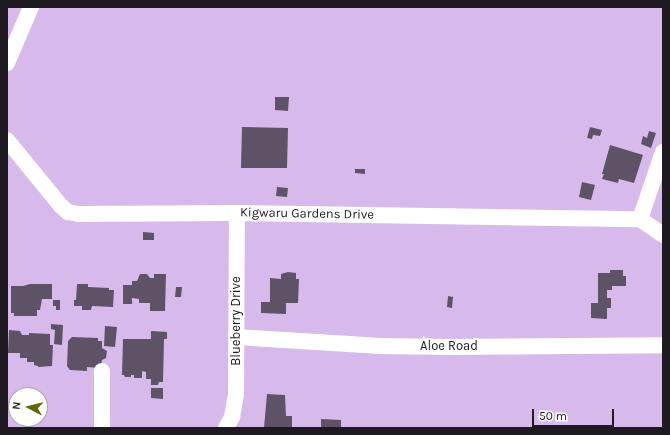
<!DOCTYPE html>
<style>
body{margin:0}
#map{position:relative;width:670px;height:435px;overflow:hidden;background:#f2e4fb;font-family:Karla,sans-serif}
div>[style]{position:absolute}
.green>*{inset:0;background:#d8b9ec}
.building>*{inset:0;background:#5e5266}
.minor>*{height:16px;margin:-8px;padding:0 8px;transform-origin:8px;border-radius:8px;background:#fff}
span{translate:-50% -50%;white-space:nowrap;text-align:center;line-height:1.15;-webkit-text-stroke:4px #fff;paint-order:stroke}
.street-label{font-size:13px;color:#1f1a22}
.frame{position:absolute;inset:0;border:8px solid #1f1a22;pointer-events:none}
.north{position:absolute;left:8px;top:387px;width:40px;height:40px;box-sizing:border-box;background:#fff;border:1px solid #a5a3a7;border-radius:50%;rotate:277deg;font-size:11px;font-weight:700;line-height:16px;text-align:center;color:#1f1a22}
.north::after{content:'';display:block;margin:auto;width:14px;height:18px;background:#606707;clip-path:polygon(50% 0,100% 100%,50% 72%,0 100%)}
.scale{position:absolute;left:532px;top:409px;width:82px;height:18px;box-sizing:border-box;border:2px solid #1f1a22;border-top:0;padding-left:5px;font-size:12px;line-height:14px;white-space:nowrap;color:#1f1a22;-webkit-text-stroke:3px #fff;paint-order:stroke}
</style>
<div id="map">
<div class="green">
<div style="clip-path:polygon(evenodd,7px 7px,663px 7px,663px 428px,7px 428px,7px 7px,16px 395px,40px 395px,40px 419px,16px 419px,16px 395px)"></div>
</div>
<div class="building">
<div style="clip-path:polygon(275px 97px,289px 97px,288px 111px,275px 110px)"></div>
<div style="clip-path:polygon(242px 127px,288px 128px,287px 168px,241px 168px)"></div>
<div style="clip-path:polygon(590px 127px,602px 130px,600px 136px,593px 135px,592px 139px,587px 138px)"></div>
<div style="clip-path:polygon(649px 131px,656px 133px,651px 148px,641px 144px,643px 136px,647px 138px)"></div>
<div style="clip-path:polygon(610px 145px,643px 155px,634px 183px,619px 179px,618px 183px,602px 179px,604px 174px,602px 174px)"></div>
<div style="clip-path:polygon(355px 169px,365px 169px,365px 174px,355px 173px)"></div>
<div style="clip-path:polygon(582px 182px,595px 185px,591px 200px,579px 197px)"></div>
<div style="clip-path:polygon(277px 187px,288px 188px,287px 197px,276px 196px)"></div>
<div style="clip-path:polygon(143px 232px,154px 233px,154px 240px,143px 240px)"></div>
<div style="clip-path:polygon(610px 270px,623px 270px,623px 276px,626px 276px,626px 286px,612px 286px,612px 290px,607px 290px,607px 298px,611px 298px,611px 308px,607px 308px,607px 319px,591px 318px,591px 303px,598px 303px,598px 273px,610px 273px)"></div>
<div style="clip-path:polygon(288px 272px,296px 273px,296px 279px,299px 279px,298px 303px,286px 303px,286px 314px,261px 313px,261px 302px,270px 302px,270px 278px,281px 279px,281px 274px)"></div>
<div style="clip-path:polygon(140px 274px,147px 274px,150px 278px,154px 278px,154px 274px,166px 274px,165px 311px,150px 311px,150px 303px,139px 303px,139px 299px,132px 298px,132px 304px,123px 304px,123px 285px,132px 285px,132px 281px,137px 281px)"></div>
<div style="clip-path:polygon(30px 284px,52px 284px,52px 299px,42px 299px,40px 310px,37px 310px,37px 316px,14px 316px,14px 313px,11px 313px,11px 286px,23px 286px)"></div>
<div style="clip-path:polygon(77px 284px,88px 284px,88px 287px,109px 288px,109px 290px,114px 290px,113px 307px,92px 306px,91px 310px,82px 310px,82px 306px,74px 306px,74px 300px,76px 300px)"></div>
<div style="clip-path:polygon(176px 287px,182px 287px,181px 297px,175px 297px)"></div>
<div style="clip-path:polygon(448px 296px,453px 297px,452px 308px,447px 307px)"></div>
<div style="clip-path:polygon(53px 300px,60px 300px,60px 310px,56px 310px,56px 306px,53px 306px)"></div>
<div style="clip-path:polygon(51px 324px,63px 325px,62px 345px,54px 344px,55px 330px,51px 329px)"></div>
<div style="clip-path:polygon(105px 326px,117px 327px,115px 347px,104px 346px)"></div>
<div style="clip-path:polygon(9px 330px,20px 331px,22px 335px,29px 335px,29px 333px,50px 334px,50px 345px,53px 345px,52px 366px,38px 367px,38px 366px,34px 365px,34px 362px,27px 362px,27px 358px,20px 358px,20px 353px,8px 353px)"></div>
<div style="clip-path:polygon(151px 331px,167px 332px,167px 339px,164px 339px,163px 382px,159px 382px,158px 385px,151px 385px,151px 379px,146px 379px,146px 372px,142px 371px,142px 378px,134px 378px,134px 375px,131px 375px,131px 377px,125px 377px,124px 375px,122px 375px,123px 339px,151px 339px)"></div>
<div style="clip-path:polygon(72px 337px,98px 338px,98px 341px,102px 341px,102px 348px,107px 351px,106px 358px,102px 360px,100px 368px,87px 367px,87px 371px,70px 370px,67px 366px,68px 341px)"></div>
<div style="clip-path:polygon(151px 388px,163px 388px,163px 399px,151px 398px)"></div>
<div style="clip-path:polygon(267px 394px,285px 395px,286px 416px,292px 416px,292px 428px,264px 428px)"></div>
<div style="clip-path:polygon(321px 419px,341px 420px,341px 428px,321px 428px)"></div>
</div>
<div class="minor">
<div style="left:7px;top:63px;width:61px;rotate:-66.8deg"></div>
<div style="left:7px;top:140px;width:85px;rotate:50.7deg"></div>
<div style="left:61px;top:206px;width:9px;rotate:41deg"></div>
<div style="left:68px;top:212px;width:10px;rotate:11deg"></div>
<div style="left:78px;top:214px;width:159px;rotate:-0.4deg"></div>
<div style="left:237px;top:213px;width:403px;rotate:0.9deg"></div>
<div style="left:640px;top:219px;width:71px;rotate:-71.1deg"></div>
<div style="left:640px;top:219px;width:28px;rotate:35deg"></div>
<div style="left:236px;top:337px;width:145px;rotate:3.6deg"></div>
<div style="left:381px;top:346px;width:71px;rotate:0.8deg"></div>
<div style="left:452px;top:347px;width:211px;rotate:-0.5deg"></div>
<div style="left:102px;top:371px;width:57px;rotate:90deg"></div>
<div style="left:226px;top:428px;width:13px;rotate:-61deg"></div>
<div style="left:232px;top:417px;width:23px;rotate:-80deg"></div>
<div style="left:236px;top:394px;width:181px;rotate:-89.7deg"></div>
</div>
<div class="street-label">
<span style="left:307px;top:214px;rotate:1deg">Kigwaru Gardens Drive</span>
<span style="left:236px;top:321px;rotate:-90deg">Blueberry Drive</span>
<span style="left:449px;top:346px">Aloe Road</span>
</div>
<div class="frame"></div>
<div class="north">N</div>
<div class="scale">50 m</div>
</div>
